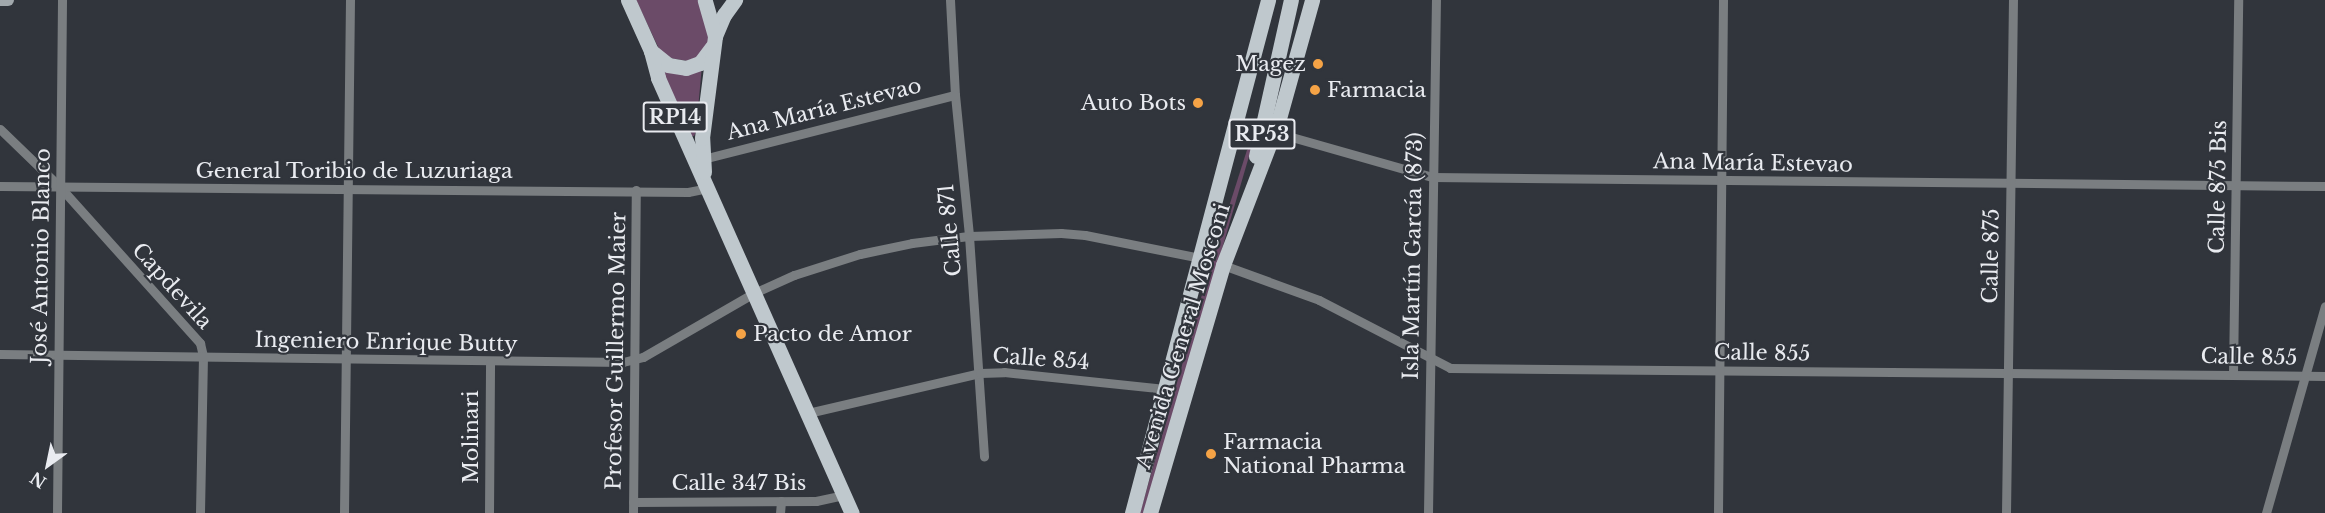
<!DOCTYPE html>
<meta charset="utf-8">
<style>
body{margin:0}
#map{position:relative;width:2325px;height:513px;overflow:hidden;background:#31353c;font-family:"Libre Baskerville",serif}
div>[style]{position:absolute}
.green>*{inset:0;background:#6b4b68}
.street>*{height:9px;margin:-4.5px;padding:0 4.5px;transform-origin:4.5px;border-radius:4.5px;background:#7a7e81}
.secondary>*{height:12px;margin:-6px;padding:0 6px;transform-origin:6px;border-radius:6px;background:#a1a8ac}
.primary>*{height:15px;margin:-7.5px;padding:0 7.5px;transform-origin:7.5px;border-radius:7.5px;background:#bfc8cd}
.dots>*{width:16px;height:16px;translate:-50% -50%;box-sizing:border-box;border:3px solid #31353c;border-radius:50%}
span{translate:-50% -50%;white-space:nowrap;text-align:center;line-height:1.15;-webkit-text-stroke:4.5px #31353c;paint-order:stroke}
.shield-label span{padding:2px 4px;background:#31353c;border:2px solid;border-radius:4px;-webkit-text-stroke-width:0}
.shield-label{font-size:20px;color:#e9ebf0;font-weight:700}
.poi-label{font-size:21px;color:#e9ebf0}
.right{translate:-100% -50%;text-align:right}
.left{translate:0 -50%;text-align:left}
.street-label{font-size:21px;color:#e9ebf0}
.north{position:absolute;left:18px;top:435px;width:60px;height:60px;-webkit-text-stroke:4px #31353c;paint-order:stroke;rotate:213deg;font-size:16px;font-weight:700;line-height:24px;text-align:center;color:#e9ebf0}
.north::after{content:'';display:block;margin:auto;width:21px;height:27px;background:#e9ebf0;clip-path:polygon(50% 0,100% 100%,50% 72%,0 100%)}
</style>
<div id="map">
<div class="green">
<div style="clip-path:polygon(636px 0,699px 0,708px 33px,708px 46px,701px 55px,688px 61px,669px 58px,661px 53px)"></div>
<div style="clip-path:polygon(702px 65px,696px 132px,694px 136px,691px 136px,663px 72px)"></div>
<div style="clip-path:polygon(1252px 146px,1145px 513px,1140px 513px,1211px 263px,1247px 150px)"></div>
</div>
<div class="street">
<div style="left:950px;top:0;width:95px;rotate:87deg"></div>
<div style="left:955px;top:95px;width:142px;rotate:84.3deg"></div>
<div style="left:969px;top:236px;width:221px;rotate:86.1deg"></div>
<div style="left:0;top:129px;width:83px;rotate:44deg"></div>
<div style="left:60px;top:187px;width:210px;rotate:48.1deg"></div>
<div style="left:200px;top:343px;width:13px;rotate:77deg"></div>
<div style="left:203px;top:356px;width:157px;rotate:91.1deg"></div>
<div style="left:1274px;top:132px;width:164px;rotate:15.9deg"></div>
<div style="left:1432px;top:177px;width:893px;rotate:0.58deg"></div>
<div style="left:703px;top:159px;width:260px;rotate:-14.3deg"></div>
<div style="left:0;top:186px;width:688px;rotate:0.5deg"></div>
<div style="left:688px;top:192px;width:20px;rotate:-11deg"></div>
<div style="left:1223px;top:265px;width:102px;rotate:20deg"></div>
<div style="left:1319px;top:300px;width:148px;rotate:27.4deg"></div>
<div style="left:1450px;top:368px;width:875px;rotate:0.52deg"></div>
<div style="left:0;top:354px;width:623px;rotate:0.74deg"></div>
<div style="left:623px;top:362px;width:21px;rotate:-14deg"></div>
<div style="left:643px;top:357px;width:128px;rotate:-30deg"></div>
<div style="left:754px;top:293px;width:44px;rotate:-24.2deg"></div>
<div style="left:794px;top:275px;width:69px;rotate:-17.7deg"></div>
<div style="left:860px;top:254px;width:53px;rotate:-11.9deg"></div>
<div style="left:912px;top:243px;width:57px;rotate:-7deg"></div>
<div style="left:969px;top:236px;width:92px;rotate:-1.9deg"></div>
<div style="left:1061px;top:233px;width:24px;rotate:5deg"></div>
<div style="left:1085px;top:235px;width:117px;rotate:11.3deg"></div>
<div style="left:2233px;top:374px;width:374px;rotate:-89.2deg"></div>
<div style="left:808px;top:413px;width:177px;rotate:-13.1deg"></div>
<div style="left:980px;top:373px;width:24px;rotate:-2deg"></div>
<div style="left:1004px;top:372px;width:164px;rotate:6deg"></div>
<div style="left:633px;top:502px;width:183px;rotate:-0.3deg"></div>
<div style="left:816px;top:501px;width:29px;rotate:-12deg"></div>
<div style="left:57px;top:513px;width:513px;rotate:-89.44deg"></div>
<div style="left:344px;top:513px;width:513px;rotate:-89.33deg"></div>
<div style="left:489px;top:513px;width:151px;rotate:-89.6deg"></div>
<div style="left:633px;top:513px;width:323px;rotate:-89.5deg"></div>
<div style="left:780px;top:513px;width:12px;rotate:-85deg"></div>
<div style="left:1428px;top:513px;width:513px;rotate:-89.11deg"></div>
<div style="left:1718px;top:513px;width:513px;rotate:-89.44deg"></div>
<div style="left:2006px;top:513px;width:513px;rotate:-89.22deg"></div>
<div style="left:2266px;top:513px;width:215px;rotate:-74.1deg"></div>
</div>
<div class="secondary">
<div style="left:0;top:0;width:8px"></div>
</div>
<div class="primary">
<div style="left:628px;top:0;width:56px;rotate:65.7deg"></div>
<div style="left:651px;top:51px;width:28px;rotate:75deg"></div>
<div style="left:658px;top:78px;width:476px;rotate:66deg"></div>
<div style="left:715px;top:36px;width:23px;rotate:-67deg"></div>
<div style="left:724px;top:15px;width:19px;rotate:-54deg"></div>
<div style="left:651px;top:51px;width:22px;rotate:39deg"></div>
<div style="left:668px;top:65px;width:18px;rotate:9deg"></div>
<div style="left:686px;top:68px;width:15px;rotate:-20deg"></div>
<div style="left:700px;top:63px;width:20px;rotate:-53deg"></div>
<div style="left:1256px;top:156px;width:160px;rotate:-77.4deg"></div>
<div style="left:704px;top:172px;width:34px;rotate:-93deg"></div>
<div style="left:702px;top:138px;width:103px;rotate:-82.7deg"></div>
<div style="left:715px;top:36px;width:37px;rotate:-106deg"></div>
<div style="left:1132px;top:513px;width:531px;rotate:-75.15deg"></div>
<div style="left:1150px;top:513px;width:259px;rotate:-73.6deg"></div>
<div style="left:1223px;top:265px;width:153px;rotate:-69deg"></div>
<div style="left:1278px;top:122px;width:127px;rotate:-74.4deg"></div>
</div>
<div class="dots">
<div style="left:1318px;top:64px;background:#f5a346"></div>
<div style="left:1315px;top:90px;background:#f5a346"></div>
<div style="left:1198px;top:103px;background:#f5a346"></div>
<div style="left:741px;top:334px;background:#f5a346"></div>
<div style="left:1211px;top:454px;background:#f5a346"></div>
</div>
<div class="shield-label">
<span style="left:675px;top:117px">RP14</span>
<span style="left:1262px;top:134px">RP53</span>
</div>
<div class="poi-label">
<span class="right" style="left:1306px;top:64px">Magez</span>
<span class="left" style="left:1327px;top:90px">Farmacia</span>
<span class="right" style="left:1186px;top:103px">Auto Bots</span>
<span class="left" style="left:753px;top:334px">Pacto de Amor</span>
<span class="left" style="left:1223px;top:454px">Farmacia<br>National Pharma</span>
</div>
<div class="street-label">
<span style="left:824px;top:109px;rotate:-14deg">Ana María Estevao</span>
<span style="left:1753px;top:163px;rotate:1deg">Ana María Estevao</span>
<span style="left:354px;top:171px">General Toribio de Luzuriaga</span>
<span style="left:2218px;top:187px;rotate:-89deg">Calle 875 Bis</span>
<span style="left:950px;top:230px;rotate:-95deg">Calle 871</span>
<span style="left:41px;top:256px;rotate:-89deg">José Antonio Blanco</span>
<span style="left:1413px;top:256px;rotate:-89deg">Isla Martín García (873)</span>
<span style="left:1991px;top:256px;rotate:-89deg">Calle 875</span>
<span style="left:172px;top:286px;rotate:48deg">Capdevila</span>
<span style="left:1183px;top:336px;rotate:-73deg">Avenida General Mosconi</span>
<span style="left:386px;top:342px;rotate:1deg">Ingeniero Enrique Butty</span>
<span style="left:616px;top:351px;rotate:-89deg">Profesor Guillermo Maier</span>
<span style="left:1762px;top:353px;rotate:1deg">Calle 855</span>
<span style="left:2249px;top:357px;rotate:1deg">Calle 855</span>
<span style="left:1041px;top:359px;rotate:4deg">Calle 854</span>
<span style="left:471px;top:437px;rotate:-90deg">Molinari</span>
<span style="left:739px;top:483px">Calle 347 Bis</span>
</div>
<div class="north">N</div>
</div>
